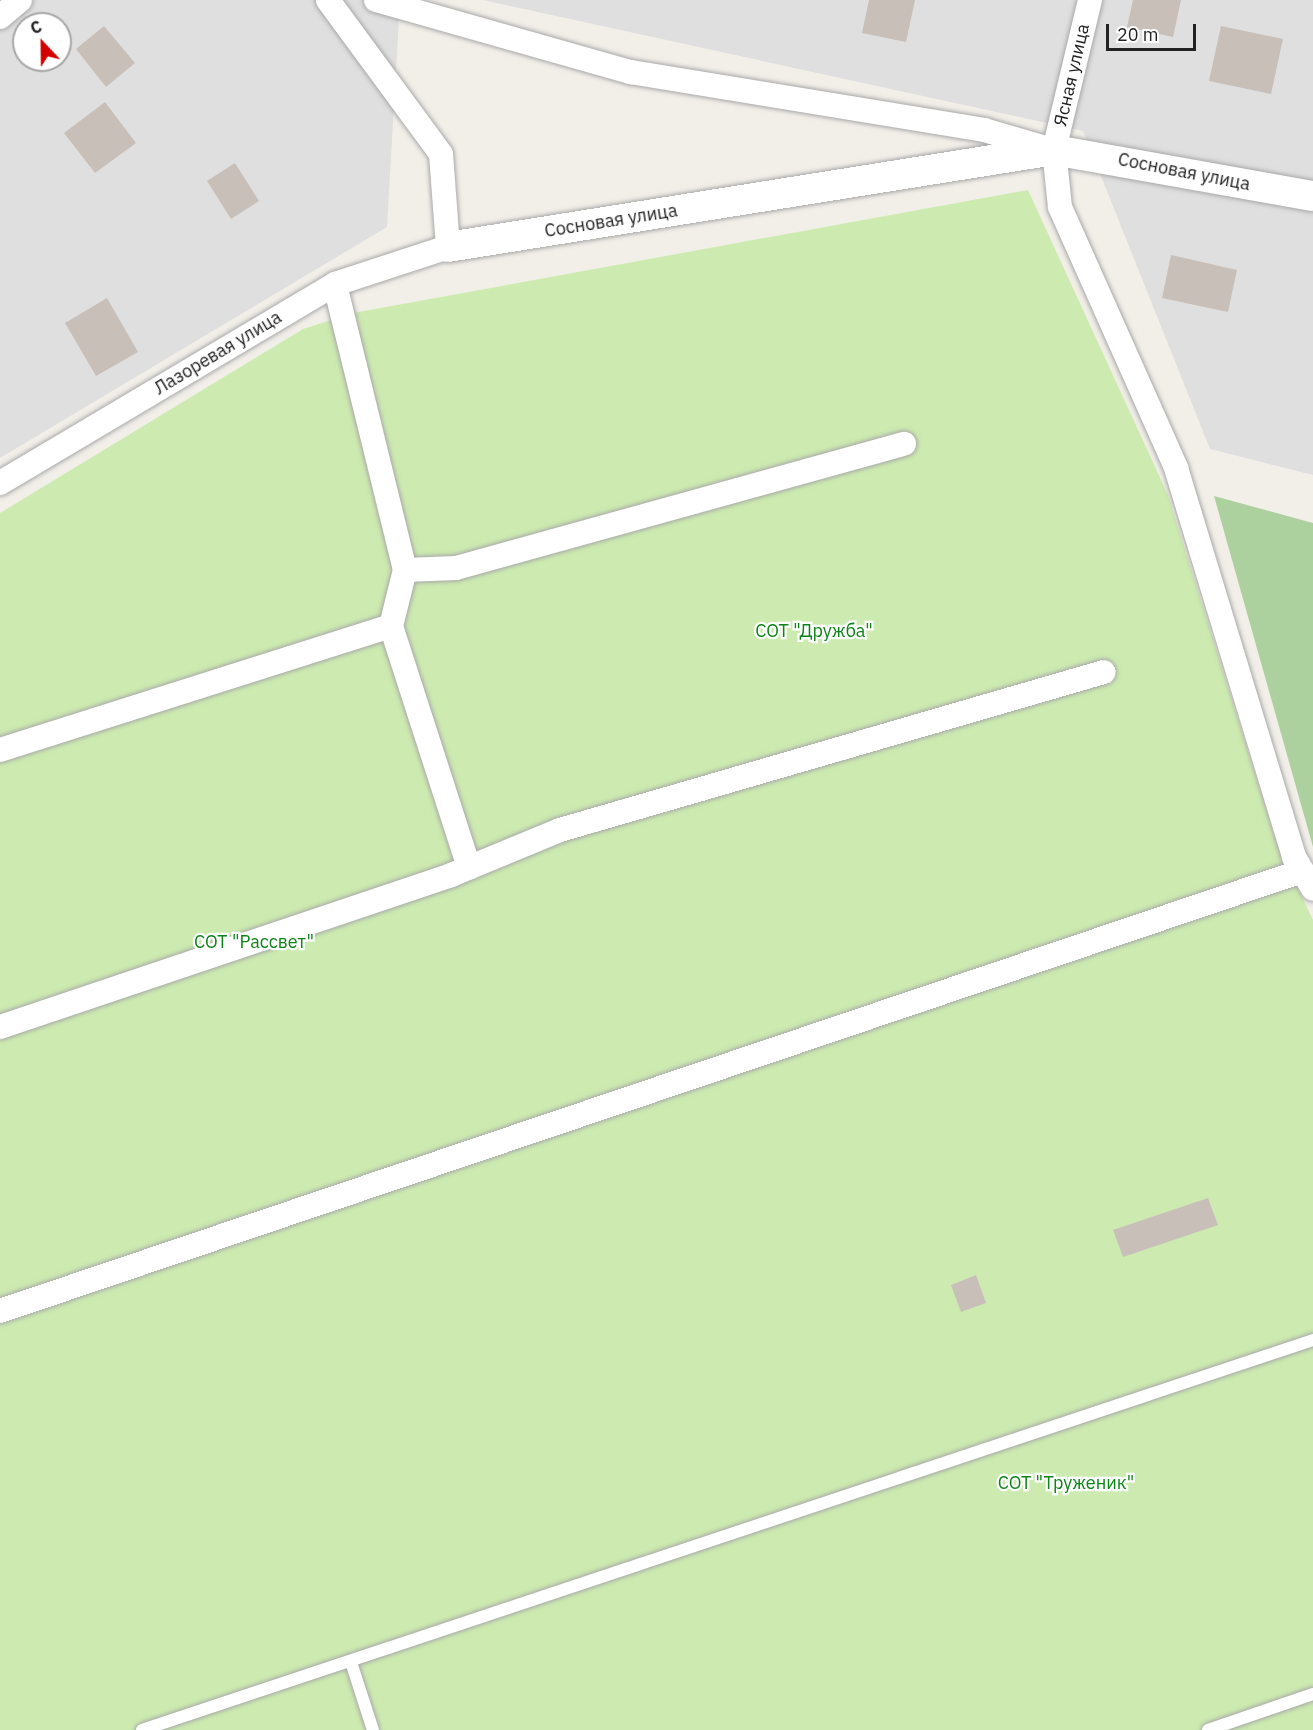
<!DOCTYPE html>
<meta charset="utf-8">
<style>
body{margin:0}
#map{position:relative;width:1313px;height:1730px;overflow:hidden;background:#f2efe9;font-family:"IBM Plex Sans",sans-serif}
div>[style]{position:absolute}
.residential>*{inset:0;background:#e0dfdf}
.grass>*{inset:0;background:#cdebb0}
.forest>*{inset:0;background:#add19e}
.building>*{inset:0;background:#c7bfb8}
.roads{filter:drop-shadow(0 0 2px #a9a9a9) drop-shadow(0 0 2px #a9a9a9)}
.service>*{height:12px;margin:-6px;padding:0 6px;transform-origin:6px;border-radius:6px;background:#fff}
.minor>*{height:24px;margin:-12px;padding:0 12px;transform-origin:12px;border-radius:12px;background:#fff}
.tertiary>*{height:30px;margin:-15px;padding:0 15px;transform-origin:15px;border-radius:15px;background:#fff}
span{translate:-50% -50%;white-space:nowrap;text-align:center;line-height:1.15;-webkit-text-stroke:4.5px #fff;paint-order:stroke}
.street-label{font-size:18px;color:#222}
.park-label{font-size:18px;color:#0c8416}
.north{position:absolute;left:12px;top:12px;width:60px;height:60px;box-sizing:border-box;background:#fff;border:2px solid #a7a7a7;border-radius:50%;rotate:338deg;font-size:16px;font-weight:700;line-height:24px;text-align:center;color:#222}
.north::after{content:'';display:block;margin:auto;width:21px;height:27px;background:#d40000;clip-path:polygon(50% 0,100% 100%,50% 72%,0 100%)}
.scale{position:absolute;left:1106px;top:24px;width:90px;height:27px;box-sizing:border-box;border:3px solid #222;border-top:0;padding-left:8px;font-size:18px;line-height:21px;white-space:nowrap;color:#222;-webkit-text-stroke:4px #fff;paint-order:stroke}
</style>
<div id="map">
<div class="residential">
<div style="clip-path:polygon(evenodd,0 0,400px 0,387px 227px,0 458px,0 0,24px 24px,60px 24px,60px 60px,24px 60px,24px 24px)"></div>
<div style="clip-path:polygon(483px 0,1313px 0,1313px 475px,1210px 449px,1083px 131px)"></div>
</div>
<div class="grass">
<div style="clip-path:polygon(1028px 190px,1168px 495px,1277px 844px,1313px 920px,1313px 1730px,0 1730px,0 513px,303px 329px,353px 313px)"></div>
</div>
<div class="forest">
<div style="clip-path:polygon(1214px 496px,1313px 523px,1313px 847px)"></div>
</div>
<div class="building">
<div style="clip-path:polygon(869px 0,915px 0,906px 42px,862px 33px)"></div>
<div style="clip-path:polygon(1133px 0,1181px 0,1173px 37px,1127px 27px)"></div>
<div style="clip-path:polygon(104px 26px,135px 63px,106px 87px,76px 49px)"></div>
<div style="clip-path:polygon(1221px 26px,1283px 39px,1271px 94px,1209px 81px)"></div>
<div style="clip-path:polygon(105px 102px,136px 143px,95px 173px,64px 133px)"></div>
<div style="clip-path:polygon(235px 163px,259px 201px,231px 219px,207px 181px)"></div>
<div style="clip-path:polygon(1171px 255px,1237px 270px,1228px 312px,1162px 298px)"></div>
<div style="clip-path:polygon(107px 298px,138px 352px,96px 376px,65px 323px)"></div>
<div style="clip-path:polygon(1208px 1198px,1218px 1225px,1123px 1257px,1113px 1230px)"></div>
<div style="clip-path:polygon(976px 1275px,986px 1303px,961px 1312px,951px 1285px)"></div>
</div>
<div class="roads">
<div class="service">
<div style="left:351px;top:1662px;width:71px;rotate:72.1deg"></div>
<div style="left:142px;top:1730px;width:1234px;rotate:-18.42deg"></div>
<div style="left:1208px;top:1730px;width:111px;rotate:-18.9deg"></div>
</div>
<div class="minor">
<div style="left:376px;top:0;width:265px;rotate:15.8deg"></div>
<div style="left:631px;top:72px;width:358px;rotate:9.3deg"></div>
<div style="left:984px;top:130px;width:68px;rotate:16.3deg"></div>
<div style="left:1090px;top:0;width:154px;rotate:103.5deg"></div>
<div style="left:1054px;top:150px;width:57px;rotate:84deg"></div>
<div style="left:1060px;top:207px;width:286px;rotate:66deg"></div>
<div style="left:1176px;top:468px;width:407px;rotate:73.1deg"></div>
<div style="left:1294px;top:857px;width:37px;rotate:59deg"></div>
<div style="left:0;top:17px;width:26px;rotate:-40deg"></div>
<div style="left:0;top:483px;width:390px;rotate:-30.7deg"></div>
<div style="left:335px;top:284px;width:119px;rotate:-18.1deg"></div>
<div style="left:448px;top:247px;width:93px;rotate:-94.3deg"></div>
<div style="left:441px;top:154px;width:191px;rotate:-126.3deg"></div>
<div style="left:405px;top:570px;width:51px;rotate:-2.2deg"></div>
<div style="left:456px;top:568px;width:465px;rotate:-15.5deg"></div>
<div style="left:391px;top:626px;width:254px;rotate:72.1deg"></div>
<div style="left:0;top:750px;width:410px;rotate:-17.6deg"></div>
<div style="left:391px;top:626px;width:58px;rotate:-76deg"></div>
<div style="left:405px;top:570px;width:294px;rotate:-103.8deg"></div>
<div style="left:0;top:1027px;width:476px;rotate:-18.6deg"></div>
<div style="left:451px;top:875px;width:118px;rotate:-22.4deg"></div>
<div style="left:560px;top:830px;width:566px;rotate:-16.2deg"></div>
<div style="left:0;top:1311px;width:1374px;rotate:-18.67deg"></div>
</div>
<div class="tertiary">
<div style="left:448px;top:247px;width:614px;rotate:-9.09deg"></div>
<div style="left:1054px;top:150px;width:263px;rotate:10.1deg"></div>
</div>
</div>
<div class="street-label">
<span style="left:1072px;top:75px;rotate:-77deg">Ясная улица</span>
<span style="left:1184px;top:172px;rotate:11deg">Сосновая улица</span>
<span style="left:611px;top:221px;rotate:-9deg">Сосновая улица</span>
<span style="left:218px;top:353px;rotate:-31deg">Лазоревая улица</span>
</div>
<div class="park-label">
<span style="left:814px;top:631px">СОТ "Дружба"</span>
<span style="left:254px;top:942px">СОТ "Рассвет"</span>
<span style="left:1066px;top:1483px">СОТ "Труженик"</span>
</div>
<div class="north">С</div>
<div class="scale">20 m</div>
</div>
